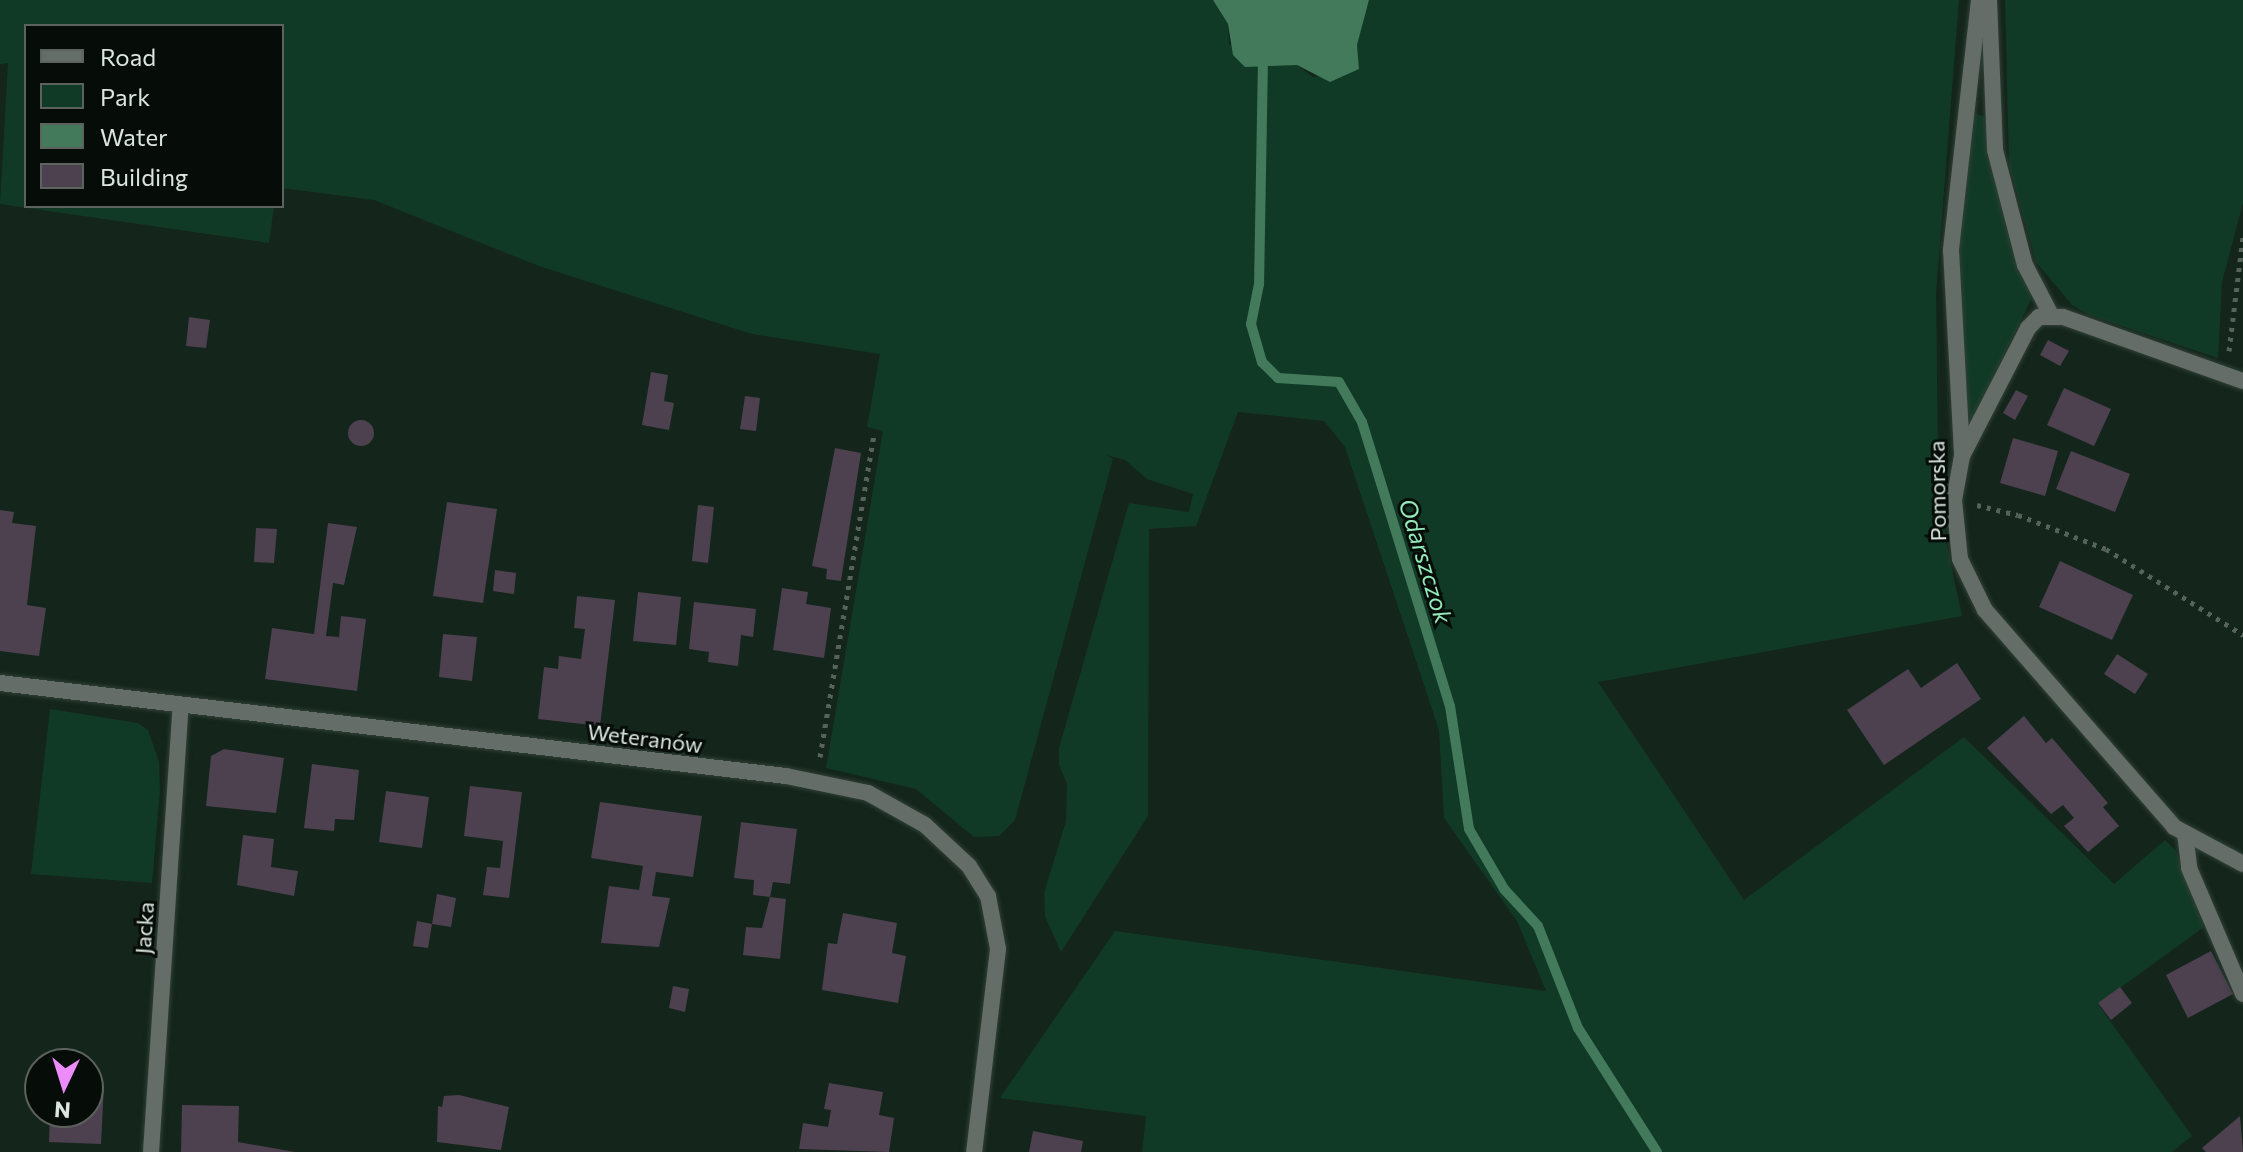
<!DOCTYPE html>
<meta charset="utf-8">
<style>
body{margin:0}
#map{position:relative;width:2243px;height:1152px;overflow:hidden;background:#14251b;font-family:Commissioner,sans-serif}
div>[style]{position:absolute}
.green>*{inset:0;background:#113a26}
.water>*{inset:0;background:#427a5b}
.stream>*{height:10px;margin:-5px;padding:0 5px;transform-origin:5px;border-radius:5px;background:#427a5b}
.building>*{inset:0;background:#4d404f}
.round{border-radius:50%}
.path>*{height:5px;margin-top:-2.5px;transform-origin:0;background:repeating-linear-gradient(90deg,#55635b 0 4px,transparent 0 10px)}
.roads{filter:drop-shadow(0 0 2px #304037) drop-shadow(0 0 2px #304037)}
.service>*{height:16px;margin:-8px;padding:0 8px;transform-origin:8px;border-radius:8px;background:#646d68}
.minor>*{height:16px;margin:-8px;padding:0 8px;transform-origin:8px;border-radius:8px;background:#646d68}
span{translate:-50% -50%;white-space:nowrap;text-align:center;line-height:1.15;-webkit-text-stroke:6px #060c08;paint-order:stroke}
.street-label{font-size:22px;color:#dce6e0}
.water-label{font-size:24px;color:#94eaba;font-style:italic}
.legend{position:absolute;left:24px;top:24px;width:260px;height:184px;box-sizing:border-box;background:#060c08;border:2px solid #5c635e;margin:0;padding:10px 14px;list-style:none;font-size:24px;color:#dce6e0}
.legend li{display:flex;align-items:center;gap:16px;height:40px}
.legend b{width:40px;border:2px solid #5c635e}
.north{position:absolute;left:24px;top:1048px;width:80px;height:80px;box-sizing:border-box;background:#060c08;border:2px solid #5c635e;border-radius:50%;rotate:184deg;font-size:22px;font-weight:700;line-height:32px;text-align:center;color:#dce6e0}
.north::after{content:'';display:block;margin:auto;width:28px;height:36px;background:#ec8cfb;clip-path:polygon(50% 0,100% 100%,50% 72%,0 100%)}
</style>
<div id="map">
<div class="green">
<div style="clip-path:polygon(0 0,1213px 0,1228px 24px,1229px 44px,1263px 70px,1279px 62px,1297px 65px,1313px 77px,1359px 69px,1357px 45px,1369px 0,1959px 0,1936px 294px,1938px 454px,1946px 542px,1962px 616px,1598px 682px,1744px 900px,1964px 737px,2114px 884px,2165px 840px,2176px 851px,2204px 927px,2098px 1004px,2192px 1136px,2172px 1152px,1142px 1152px,1146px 1116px,1000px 1098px,1115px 931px,1546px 991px,1517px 921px,1444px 818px,1439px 730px,1345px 447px,1324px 421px,1238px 412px,1196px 526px,1149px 529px,1148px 816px,1061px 952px,1045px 916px,1044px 893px,1066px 821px,1067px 784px,1059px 765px,1059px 748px,1129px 503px,1189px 512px,1193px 494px,1147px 479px,1125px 460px,1106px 455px,1113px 459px,1015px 820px,999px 836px,974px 837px,916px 789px,826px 768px,883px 431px,867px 427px,880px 354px,752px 334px,539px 266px,374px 200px,282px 188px,282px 26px,26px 26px,26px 206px,274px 206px,269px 243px,0 204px,8px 63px,0 64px)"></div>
<div style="clip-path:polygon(2005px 0,2243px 0,2243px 203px,2222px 282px,2218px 358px,2089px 315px,2072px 305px,2036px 262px,2009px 165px)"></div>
<div style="clip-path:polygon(1976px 114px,1988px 118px,1989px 150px,2004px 221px,2032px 298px,1980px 403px,1972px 418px,1965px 418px,1956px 253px,1968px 119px)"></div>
<div style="clip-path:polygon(50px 709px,138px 723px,148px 730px,159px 762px,160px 791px,152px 883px,31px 874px)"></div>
</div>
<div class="water">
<div style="clip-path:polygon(1213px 0,1369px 0,1357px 45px,1359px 69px,1330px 82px,1297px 65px,1245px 67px,1233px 55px,1228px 24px)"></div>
</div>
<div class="stream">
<div style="left:1263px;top:58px;width:226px;rotate:91deg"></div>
<div style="left:1259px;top:284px;width:41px;rotate:101.3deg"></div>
<div style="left:1251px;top:324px;width:40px;rotate:74deg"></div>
<div style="left:1262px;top:362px;width:23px;rotate:45deg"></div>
<div style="left:1278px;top:378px;width:61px;rotate:3.8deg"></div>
<div style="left:1339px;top:382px;width:46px;rotate:60.1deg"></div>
<div style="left:1362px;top:422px;width:297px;rotate:72.8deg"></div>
<div style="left:1450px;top:706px;width:124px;rotate:81.2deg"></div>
<div style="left:1469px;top:829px;width:69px;rotate:59.7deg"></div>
<div style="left:1504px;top:889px;width:50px;rotate:47.4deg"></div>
<div style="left:1538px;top:926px;width:110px;rotate:68.6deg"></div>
<div style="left:1578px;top:1028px;width:147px;rotate:57.5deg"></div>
</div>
<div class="building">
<div style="clip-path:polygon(189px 317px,210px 320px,206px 348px,186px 346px)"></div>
<div style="clip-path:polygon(2048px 340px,2069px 351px,2060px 366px,2040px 355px)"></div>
<div style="clip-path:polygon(651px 372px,668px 375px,664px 401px,674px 403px,669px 430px,642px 425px)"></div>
<div style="clip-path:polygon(2064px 388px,2111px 409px,2094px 446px,2047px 425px)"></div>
<div style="clip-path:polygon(2016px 390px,2028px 396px,2015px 420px,2003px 413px)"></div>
<div style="clip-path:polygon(745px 396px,760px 398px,756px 431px,740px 429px)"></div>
<div class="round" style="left:348px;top:420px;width:26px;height:26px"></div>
<div style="clip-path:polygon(2013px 438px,2058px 451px,2045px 496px,2000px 483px)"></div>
<div style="clip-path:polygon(835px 448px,861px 453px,841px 581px,826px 579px,827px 569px,812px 566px)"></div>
<div style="clip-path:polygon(2071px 451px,2130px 474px,2115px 512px,2056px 489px)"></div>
<div style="clip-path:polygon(447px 502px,497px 509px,483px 603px,433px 596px)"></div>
<div style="clip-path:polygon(698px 505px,714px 507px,708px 563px,692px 561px)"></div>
<div style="clip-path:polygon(0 510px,14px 512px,12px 523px,36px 526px,27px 605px,46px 608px,39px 656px,0 651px)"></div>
<div style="clip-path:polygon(328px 523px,357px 527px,344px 585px,333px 583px,326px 636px,339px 637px,341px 616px,366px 619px,357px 691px,265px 679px,272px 628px,314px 634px)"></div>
<div style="clip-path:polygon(256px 528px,277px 529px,274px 563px,254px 562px)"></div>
<div style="clip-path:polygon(2060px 561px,2133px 595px,2112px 640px,2039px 607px)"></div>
<div style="clip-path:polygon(495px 570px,516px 573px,514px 594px,493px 591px)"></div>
<div style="clip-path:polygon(782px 588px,808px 592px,806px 604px,831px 608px,824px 658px,773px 650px)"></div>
<div style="clip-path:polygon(638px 592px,681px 597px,676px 645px,633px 641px)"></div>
<div style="clip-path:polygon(577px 596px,615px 600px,600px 726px,538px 719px,544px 667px,558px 669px,559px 656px,581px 659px,585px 629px,574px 628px)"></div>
<div style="clip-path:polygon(694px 602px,756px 609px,753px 637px,741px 635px,738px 666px,708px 662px,709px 652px,689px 649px)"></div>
<div style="clip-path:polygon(443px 634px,477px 637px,472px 681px,439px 677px)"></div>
<div style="clip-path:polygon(2117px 654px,2148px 674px,2135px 694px,2104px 674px)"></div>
<div style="clip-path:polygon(1957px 663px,1981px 699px,1884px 765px,1847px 710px,1908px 669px,1921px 688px)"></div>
<div style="clip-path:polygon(2024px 716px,2046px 743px,2052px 738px,2108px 803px,2103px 807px,2119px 826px,2088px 852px,2064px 826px,2074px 818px,2063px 805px,2051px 814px,1987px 748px)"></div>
<div style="clip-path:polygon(224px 749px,284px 758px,276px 813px,206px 806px,211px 756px)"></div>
<div style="clip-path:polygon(312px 764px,359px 770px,354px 820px,335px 819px,334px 831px,304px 828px)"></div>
<div style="clip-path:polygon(470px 786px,522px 792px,509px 898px,483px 895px,487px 867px,500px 868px,503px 841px,464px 836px)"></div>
<div style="clip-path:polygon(386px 791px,429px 797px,422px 848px,379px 842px)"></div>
<div style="clip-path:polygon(600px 802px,702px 816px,693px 877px,656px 872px,652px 896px,670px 898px,659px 947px,601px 943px,609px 886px,639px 890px,643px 866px,591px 858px)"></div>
<div style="clip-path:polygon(741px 822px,797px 829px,790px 884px,773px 882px,770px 897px,753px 895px,754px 880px,734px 878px)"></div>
<div style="clip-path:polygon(243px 835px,274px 839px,271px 867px,298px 871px,294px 896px,237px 885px)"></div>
<div style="clip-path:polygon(437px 894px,456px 898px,451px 927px,432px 924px)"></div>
<div style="clip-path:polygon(770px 897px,786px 899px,780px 959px,743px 955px,746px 927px,762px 928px)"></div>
<div style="clip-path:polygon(843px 913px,897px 923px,892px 953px,906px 956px,898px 1003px,822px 990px,828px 943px,837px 944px)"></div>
<div style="clip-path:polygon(417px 921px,432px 924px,428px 948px,413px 946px)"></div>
<div style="clip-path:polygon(2211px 951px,2233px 994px,2188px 1018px,2166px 975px)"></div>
<div style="clip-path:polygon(673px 986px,689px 989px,685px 1012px,669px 1008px)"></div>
<div style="clip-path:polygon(2120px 987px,2132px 1003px,2111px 1020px,2098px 1003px)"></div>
<div style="clip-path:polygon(829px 1083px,883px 1092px,879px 1115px,894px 1118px,889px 1152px,799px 1149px,803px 1123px,828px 1127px,831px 1110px,824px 1109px)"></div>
<div style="clip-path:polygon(88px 1085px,104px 1086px,101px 1144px,49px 1142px,50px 1112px,88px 1112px)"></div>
<div style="clip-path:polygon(459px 1095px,509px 1107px,501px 1150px,437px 1142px,438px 1106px,442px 1107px,444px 1096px)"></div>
<div style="clip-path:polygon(182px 1105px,239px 1106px,238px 1142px,295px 1152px,181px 1152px)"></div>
<div style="clip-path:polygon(2240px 1116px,2243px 1152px,2206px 1152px,2202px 1148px)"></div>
<div style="clip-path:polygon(1033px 1131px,1083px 1141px,1081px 1152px,1029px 1152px)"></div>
</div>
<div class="path">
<div style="left:2229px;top:351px;width:115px;rotate:-83deg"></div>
<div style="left:1977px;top:505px;width:42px;rotate:13.7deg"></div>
<div style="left:2018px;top:515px;width:94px;rotate:21.1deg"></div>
<div style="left:2106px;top:549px;width:162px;rotate:32.1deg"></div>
<div style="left:820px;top:757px;width:326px;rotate:-80.5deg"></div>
</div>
<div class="roads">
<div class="service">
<div style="left:1989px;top:0;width:150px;rotate:87.7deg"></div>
<div style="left:1995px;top:150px;width:119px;rotate:75.4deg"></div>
<div style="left:2025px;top:265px;width:56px;rotate:62.5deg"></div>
<div style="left:2185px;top:833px;width:35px;rotate:83deg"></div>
<div style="left:2189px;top:868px;width:137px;rotate:66.8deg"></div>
</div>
<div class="minor">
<div style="left:1979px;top:0;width:252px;rotate:96.4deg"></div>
<div style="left:1951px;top:250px;width:206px;rotate:86.9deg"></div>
<div style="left:1962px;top:456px;width:45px;rotate:100.3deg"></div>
<div style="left:1954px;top:500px;width:59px;rotate:84.2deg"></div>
<div style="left:1960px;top:559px;width:57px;rotate:63.9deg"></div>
<div style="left:1985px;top:610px;width:288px;rotate:48.9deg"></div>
<div style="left:2174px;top:827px;width:78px;rotate:28.2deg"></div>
<div style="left:1962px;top:456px;width:144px;rotate:-62.7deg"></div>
<div style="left:2028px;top:328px;width:16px;rotate:-45deg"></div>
<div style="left:2039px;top:317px;width:24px"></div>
<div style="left:2063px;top:317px;width:191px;rotate:19.6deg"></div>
<div style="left:0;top:683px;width:791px;rotate:6.75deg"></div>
<div style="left:786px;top:776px;width:84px;rotate:11.7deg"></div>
<div style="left:868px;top:793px;width:65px;rotate:29.3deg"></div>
<div style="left:925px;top:825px;width:60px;rotate:43deg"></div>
<div style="left:969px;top:866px;width:36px;rotate:58deg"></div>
<div style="left:988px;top:896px;width:54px;rotate:79.3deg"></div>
<div style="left:998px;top:949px;width:204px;rotate:96.7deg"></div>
<div style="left:151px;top:1152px;width:447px;rotate:-86.2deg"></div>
</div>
</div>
<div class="street-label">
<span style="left:1937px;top:491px;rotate:-91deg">Pomorska</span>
<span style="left:645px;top:738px;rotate:7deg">Weteranów</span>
<span style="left:144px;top:928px;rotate:-86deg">Jacka</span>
</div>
<div class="water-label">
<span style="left:1426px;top:561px;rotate:73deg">Odarszczok</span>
</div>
<ul class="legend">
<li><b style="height:10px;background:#646d68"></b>Road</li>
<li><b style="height:22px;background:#113a26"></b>Park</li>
<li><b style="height:22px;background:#427a5b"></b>Water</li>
<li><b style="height:22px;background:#4d404f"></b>Building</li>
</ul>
<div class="north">N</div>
</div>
